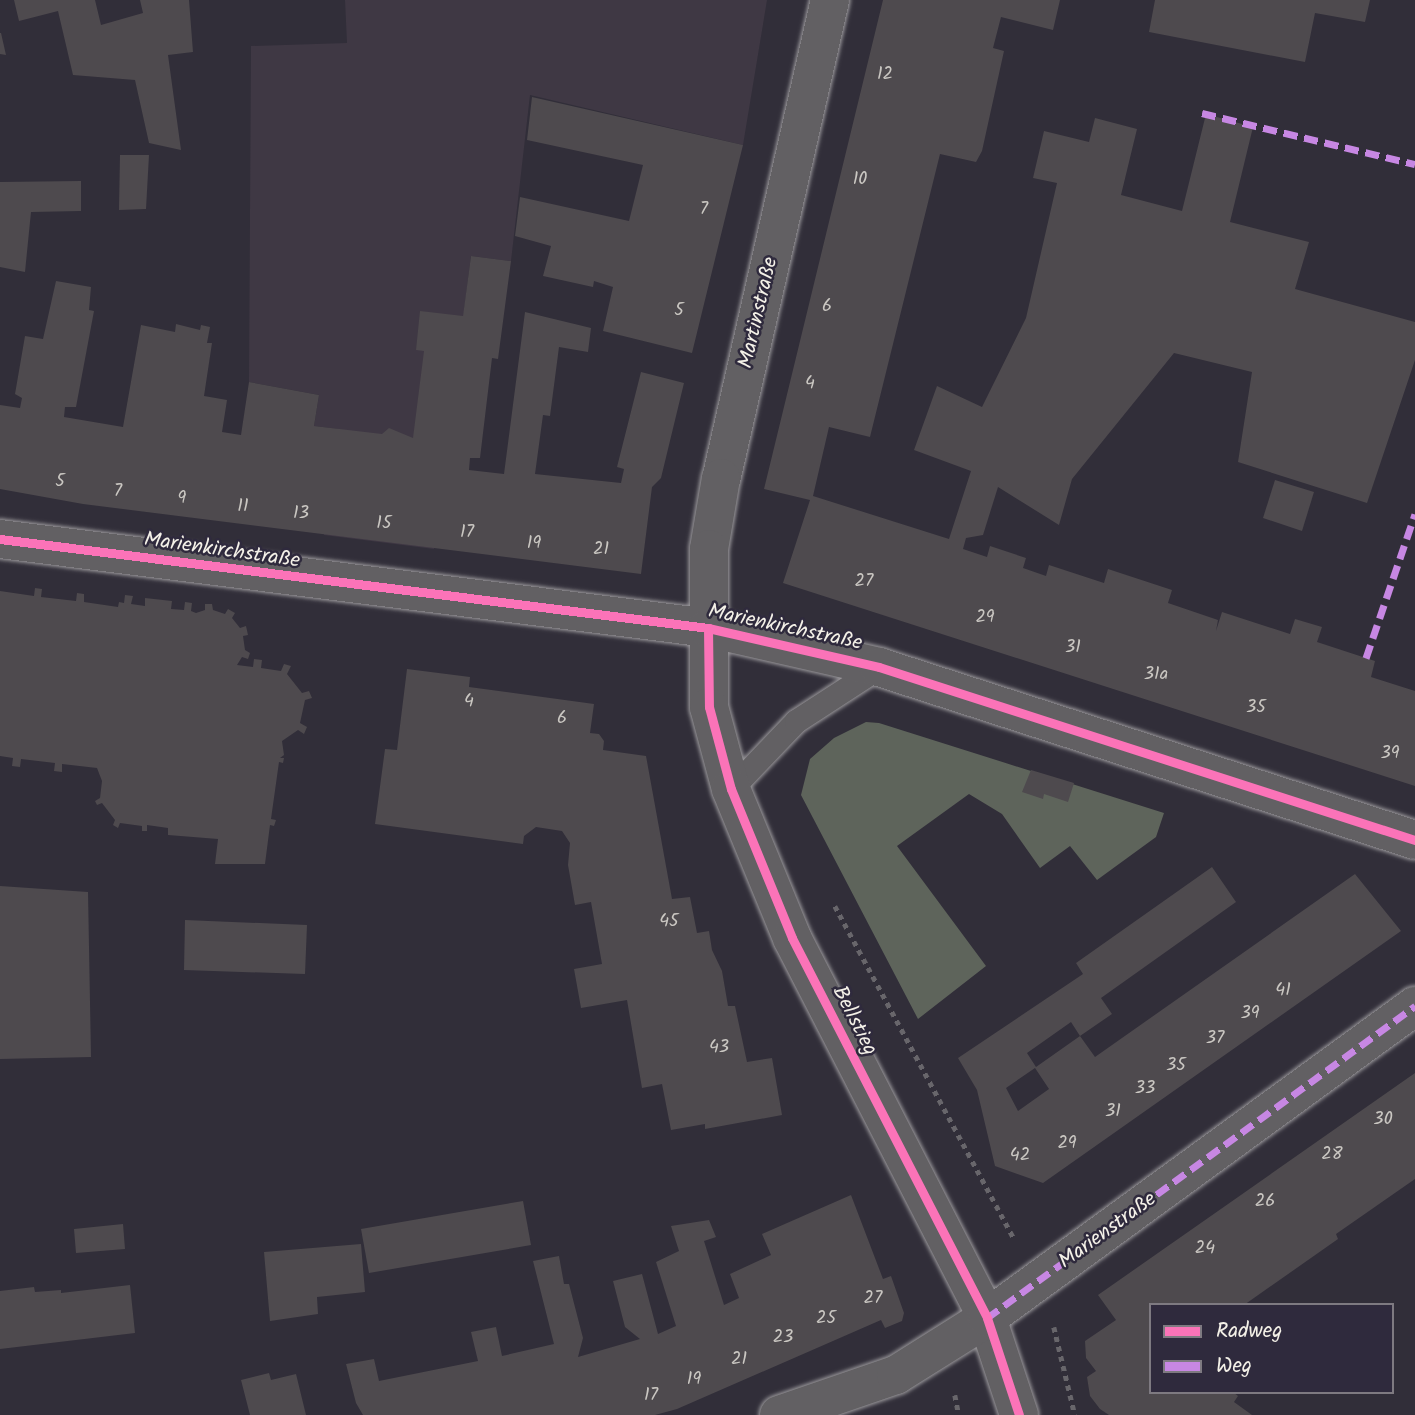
<!DOCTYPE html>
<meta charset="utf-8">
<style>
body{margin:0}
#map{position:relative;width:1415px;height:1415px;overflow:hidden;background:#312e39;font-family:Kalam,sans-serif}
div>[style]{position:absolute}
.built>*{inset:0;background:#3f3844}
.green>*{inset:0;background:#5e645b}
.building>*{inset:0;background:#4e4a4e}
.path>*{height:4.5px;margin-top:-2.25px;transform-origin:0;background:repeating-linear-gradient(90deg,#68666b 0 5px,transparent 0 10px)}
.roads{filter:drop-shadow(0 0 2px #9a989b) drop-shadow(0 0 2px #9a989b)}
.lane>*{height:23px;margin:-11.5px;padding:0 11.5px;transform-origin:11.5px;border-radius:11.5px;background:#626063}
.street>*{height:38px;margin:-19px;padding:0 19px;transform-origin:19px;border-radius:19px;background:#626063}
.quiet>*{height:7px;margin-top:-3.5px;transform-origin:0;background:repeating-linear-gradient(90deg,#c787e3 0 14px,transparent 0 21px)}
.cycleway>*{height:9px;margin:-4.5px;padding:0 4.5px;transform-origin:4.5px;border-radius:4.5px;background:#fb73b8}
span{translate:-50% -50%;white-space:nowrap;text-align:center;line-height:1.15;-webkit-text-stroke:5px #2f2a3d;paint-order:stroke}
.number-label{font-size:18px;color:#cac7c2}
.number-label span{-webkit-text-stroke-width:0}
.street-label{font-size:21px;color:#f4f1e8}
.legend{position:absolute;left:1149px;top:1303px;width:245px;height:91px;box-sizing:border-box;background:#2f2a3d;border:2px solid #7e7a81;margin:0;padding:9px 12px;list-style:none;font-size:21px;color:#f4f1e8}
.legend li{display:flex;align-items:center;gap:14px;height:35px}
.legend b{width:35px;border:2px solid #7e7a81}
</style>
<div id="map">
<div class="built">
<div style="clip-path:polygon(345px 0,767px 0,743px 145px,530px 95px,511px 261px,471px 256px,434px 549px,324px 535px,338px 429px,314px 426px,319px 395px,249px 382px,251px 46px,347px 43px)"></div>
</div>
<div class="green">
<div style="clip-path:polygon(866px 722px,879px 723px,1164px 813px,1156px 837px,1097px 880px,1070px 846px,1040px 868px,1002px 814px,969px 794px,897px 846px,986px 966px,918px 1019px,801px 795px,810px 759px,834px 738px)"></div>
</div>
<div class="building">
<div style="clip-path:polygon(14px 0,95px 0,101px 25px,143px 13px,140px 0,189px 0,193px 52px,168px 55px,181px 150px,149px 143px,135px 80px,73px 75px,58px 11px,19px 21px)"></div>
<div style="clip-path:polygon(883px 0,1060px 0,1053px 30px,1001px 17px,993px 48px,1004px 51px,982px 151px,976px 162px,940px 154px,870px 437px,829px 427px,813px 496px,949px 539px,971px 471px,914px 450px,937px 386px,982px 407px,1026px 318px,1057px 183px,1033px 178px,1044px 131px,1089px 142px,1095px 118px,1137px 129px,1121px 195px,1182px 211px,1206px 114px,1253px 127px,1230px 222px,1309px 242px,1295px 289px,1415px 322px,1415px 360px,1367px 503px,1238px 462px,1252px 372px,1174px 353px,1072px 479px,1059px 525px,998px 487px,983px 535px,966px 538px,963px 549px,987px 557px,990px 546px,1026px 558px,1023px 568px,1046px 576px,1049px 565px,1104px 583px,1108px 569px,1172px 590px,1168px 603px,1218px 620px,1216px 631px,1222px 612px,1290px 634px,1295px 619px,1322px 627px,1317px 642px,1375px 661px,1371px 677px,1415px 691px,1415px 786px,783px 583px,810px 500px,764px 489px)"></div>
<div style="clip-path:polygon(1155px 0,1370px 0,1365px 22px,1315px 13px,1305px 62px,1149px 32px)"></div>
<div style="clip-path:polygon(0 33px,1px 33px,6px 55px,0 54px)"></div>
<div style="clip-path:polygon(532px 97px,743px 145px,692px 353px,603px 331px,613px 287px,594px 281px,593px 287px,543px 276px,551px 246px,515px 236px,520px 197px,629px 221px,643px 165px,527px 140px)"></div>
<div style="clip-path:polygon(120px 155px,149px 155px,146px 209px,119px 210px)"></div>
<div style="clip-path:polygon(81px 181px,81px 211px,31px 212px,25px 272px,0 267px,0 182px)"></div>
<div style="clip-path:polygon(471px 256px,511px 261px,498px 359px,492px 358px,480px 458px,470px 458px,469px 470px,504px 474px,525px 312px,591px 328px,588px 352px,559px 347px,550px 416px,543px 415px,535px 474px,621px 483px,624px 469px,617px 467px,641px 372px,684px 383px,661px 478px,652px 487px,641px 574px,83px 504px,0 489px,0 405px,20px 408px,22px 398px,15px 394px,25px 336px,43px 339px,56px 281px,91px 287px,89px 310px,94px 311px,76px 407px,65px 407px,64px 417px,123px 427px,141px 325px,175px 332px,176px 324px,200px 330px,201px 325px,210px 327px,207px 343px,212px 343px,204px 396px,227px 400px,222px 432px,241px 435px,249px 382px,319px 395px,314px 426px,382px 434px,389px 428px,413px 438px,424px 351px,416px 350px,420px 311px,463px 316px)"></div>
<div style="clip-path:polygon(1275px 480px,1314px 492px,1302px 531px,1263px 518px)"></div>
<div style="clip-path:polygon(35px 588px,42px 589px,41px 597px,76px 601px,77px 593px,84px 594px,84px 602px,118px 607px,119px 602px,124px 603px,125px 595px,133px 596px,131px 604px,145px 606px,145px 598px,172px 601px,171px 609px,184px 610px,185px 602px,192px 603px,191px 611px,196px 613px,205px 610px,205px 604px,212px 604px,213px 610px,225px 614px,228px 609px,235px 613px,232px 618px,240px 628px,246px 626px,248px 635px,243px 636px,245px 650px,250px 653px,248px 659px,242px 657px,237px 665px,253px 667px,254px 659px,262px 660px,261px 668px,281px 671px,284px 664px,291px 666px,287px 674px,302px 693px,309px 691px,312px 698px,305px 700px,300px 723px,307px 727px,304px 734px,298px 730px,282px 741px,284px 755px,280px 758px,284px 758px,283px 763px,279px 762px,271px 819px,276px 820px,274px 826px,270px 825px,265px 864px,215px 864px,218px 839px,168px 835px,168px 828px,147px 825px,147px 831px,142px 831px,142px 826px,120px 823px,118px 828px,113px 825px,115px 820px,102px 803px,97px 805px,95px 801px,100px 798px,102px 781px,97px 768px,62px 764px,62px 772px,54px 771px,55px 763px,21px 759px,20px 767px,12px 766px,13px 758px,0 756px,0 591px,34px 596px)"></div>
<div style="clip-path:polygon(407px 669px,470px 677px,469px 687px,594px 704px,590px 733px,599px 734px,604px 741px,603px 750px,646px 756px,672px 899px,690px 897px,697px 933px,709px 931px,712px 950px,722px 971px,728px 1006px,735px 1006px,747px 1062px,772px 1058px,782px 1115px,705px 1129px,705px 1124px,671px 1130px,662px 1084px,642px 1088px,627px 1000px,581px 1008px,574px 969px,602px 964px,591px 902px,575px 905px,568px 865px,570px 843px,562px 831px,536px 827px,524px 836px,523px 844px,375px 824px,385px 749px,397px 750px)"></div>
<div style="clip-path:polygon(1031px 770px,1074px 783px,1068px 802px,1044px 794px,1043px 799px,1022px 792px)"></div>
<div style="clip-path:polygon(evenodd,1212px 867px,1236px 902px,1101px 998px,1112px 1014px,1080px 1036px,1071px 1022px,1027px 1053px,1036px 1067px,1080px 1036px,1095px 1057px,1355px 874px,1401px 931px,1043px 1183px,995px 1166px,977px 1090px,958px 1058px,1083px 974px,1076px 963px,1212px 867px,1035px 1068px,1049px 1089px,1018px 1111px,1006px 1088px,1035px 1068px)"></div>
<div style="clip-path:polygon(0 886px,88px 892px,91px 1057px,0 1059px)"></div>
<div style="clip-path:polygon(185px 920px,307px 925px,305px 974px,184px 970px)"></div>
<div style="clip-path:polygon(1415px 1073px,1415px 1179px,1336px 1234px,1338px 1239px,1244px 1305px,1151px 1305px,1151px 1392px,1233px 1392px,1238px 1396px,1234px 1402px,1252px 1415px,1109px 1415px,1100px 1409px,1090px 1396px,1087px 1377px,1096px 1371px,1086px 1358px,1085px 1341px,1116px 1320px,1098px 1295px)"></div>
<div style="clip-path:polygon(851px 1195px,883px 1279px,891px 1276px,904px 1313px,902px 1321px,885px 1328px,881px 1320px,677px 1409px,655px 1415px,363px 1415px,356px 1403px,346px 1364px,374px 1359px,379px 1381px,478px 1361px,471px 1332px,496px 1327px,502px 1356px,554px 1344px,533px 1261px,559px 1256px,564px 1284px,569px 1284px,583px 1338px,578px 1357px,640px 1339px,625px 1327px,613px 1281px,642px 1274px,658px 1334px,676px 1326px,656px 1262px,679px 1251px,671px 1226px,709px 1220px,716px 1237px,704px 1241px,724px 1305px,739px 1298px,730px 1274px,771px 1255px,762px 1234px)"></div>
<div style="clip-path:polygon(523px 1201px,531px 1245px,369px 1273px,361px 1229px)"></div>
<div style="clip-path:polygon(123px 1224px,125px 1249px,76px 1253px,74px 1229px)"></div>
<div style="clip-path:polygon(361px 1244px,365px 1292px,317px 1297px,318px 1314px,270px 1321px,264px 1252px)"></div>
<div style="clip-path:polygon(130px 1285px,135px 1333px,0 1349px,0 1291px,34px 1287px,35px 1292px,61px 1290px,61px 1293px)"></div>
<div style="clip-path:polygon(269px 1373px,271px 1380px,296px 1374px,306px 1415px,250px 1415px,241px 1380px)"></div>
</div>
<div class="path">
<div style="left:835px;top:906px;width:379px;rotate:61.7deg"></div>
<div style="left:1054px;top:1327px;width:90px;rotate:76.6deg"></div>
<div style="left:955px;top:1395px;width:20px;rotate:79deg"></div>
</div>
<div class="roads">
<div class="lane">
<div style="left:731px;top:789px;width:94px;rotate:-46.3deg"></div>
<div style="left:796px;top:721px;width:99px;rotate:-33deg"></div>
</div>
<div class="street">
<div style="left:830px;top:0;width:490px;rotate:102.8deg"></div>
<div style="left:721px;top:478px;width:72px;rotate:99.6deg"></div>
<div style="left:709px;top:549px;width:158px;rotate:90deg"></div>
<div style="left:709px;top:707px;width:85px;rotate:75deg"></div>
<div style="left:731px;top:789px;width:161px;rotate:67.7deg"></div>
<div style="left:792px;top:938px;width:427px;rotate:62.8deg"></div>
<div style="left:987px;top:1318px;width:102px;rotate:71.7deg"></div>
<div style="left:0;top:539px;width:714px;rotate:7.16deg"></div>
<div style="left:708px;top:628px;width:175px;rotate:12.8deg"></div>
<div style="left:879px;top:667px;width:563px;rotate:17.89deg"></div>
<div style="left:779px;top:1415px;width:124px;rotate:-18.9deg"></div>
<div style="left:896px;top:1375px;width:107px;rotate:-32.1deg"></div>
<div style="left:987px;top:1318px;width:530px;rotate:-36.09deg"></div>
</div>
</div>
<div class="quiet">
<div style="left:1202px;top:113px;width:219px;rotate:13.5deg"></div>
<div style="left:1366px;top:658px;width:152px;rotate:-71.2deg"></div>
<div style="left:987px;top:1318px;width:530px;rotate:-36.09deg"></div>
</div>
<div class="cycleway">
<div style="left:0;top:539px;width:714px;rotate:7.16deg"></div>
<div style="left:708px;top:628px;width:175px;rotate:12.8deg"></div>
<div style="left:879px;top:667px;width:563px;rotate:17.89deg"></div>
<div style="left:708px;top:628px;width:79px;rotate:89.3deg"></div>
<div style="left:709px;top:707px;width:85px;rotate:75deg"></div>
<div style="left:731px;top:789px;width:161px;rotate:67.7deg"></div>
<div style="left:792px;top:938px;width:427px;rotate:62.8deg"></div>
<div style="left:987px;top:1318px;width:102px;rotate:71.7deg"></div>
</div>
<div class="number-label">
<span style="left:885px;top:75px">12</span>
<span style="left:860px;top:180px">10</span>
<span style="left:704px;top:210px">7</span>
<span style="left:827px;top:307px">6</span>
<span style="left:679px;top:311px">5</span>
<span style="left:810px;top:384px">4</span>
<span style="left:60px;top:482px">5</span>
<span style="left:118px;top:492px">7</span>
<span style="left:182px;top:499px">9</span>
<span style="left:243px;top:507px">11</span>
<span style="left:301px;top:514px">13</span>
<span style="left:384px;top:524px">15</span>
<span style="left:467px;top:533px">17</span>
<span style="left:534px;top:544px">19</span>
<span style="left:601px;top:550px">21</span>
<span style="left:864px;top:582px">27</span>
<span style="left:985px;top:618px">29</span>
<span style="left:1073px;top:648px">31</span>
<span style="left:1156px;top:675px">31a</span>
<span style="left:469px;top:702px">4</span>
<span style="left:1256px;top:708px">35</span>
<span style="left:562px;top:719px">6</span>
<span style="left:1390px;top:754px">39</span>
<span style="left:669px;top:922px">45</span>
<span style="left:1283px;top:991px">41</span>
<span style="left:1250px;top:1014px">39</span>
<span style="left:1215px;top:1039px">37</span>
<span style="left:719px;top:1048px">43</span>
<span style="left:1176px;top:1066px">35</span>
<span style="left:1145px;top:1089px">33</span>
<span style="left:1113px;top:1112px">31</span>
<span style="left:1383px;top:1120px">30</span>
<span style="left:1067px;top:1144px">29</span>
<span style="left:1332px;top:1155px">28</span>
<span style="left:1020px;top:1156px">42</span>
<span style="left:1265px;top:1202px">26</span>
<span style="left:1205px;top:1249px">24</span>
<span style="left:873px;top:1299px">27</span>
<span style="left:826px;top:1319px">25</span>
<span style="left:783px;top:1338px">23</span>
<span style="left:739px;top:1360px">21</span>
<span style="left:694px;top:1380px">19</span>
<span style="left:651px;top:1396px">17</span>
</div>
<div class="street-label">
<span style="left:759px;top:313px;rotate:-77deg">Martinstraße</span>
<span style="left:222px;top:551px;rotate:8deg">Marienkirchstraße</span>
<span style="left:785px;top:628px;rotate:12deg">Marienkirchstraße</span>
<span style="left:854px;top:1021px;rotate:63deg">Bellstieg</span>
<span style="left:1108px;top:1231px;rotate:-36deg">Marienstraße</span>
</div>
<ul class="legend">
<li><b style="height:9px;background:#fb73b8"></b>Radweg</li>
<li><b style="height:9px;background:#c787e3"></b>Weg</li>
</ul>
</div>
